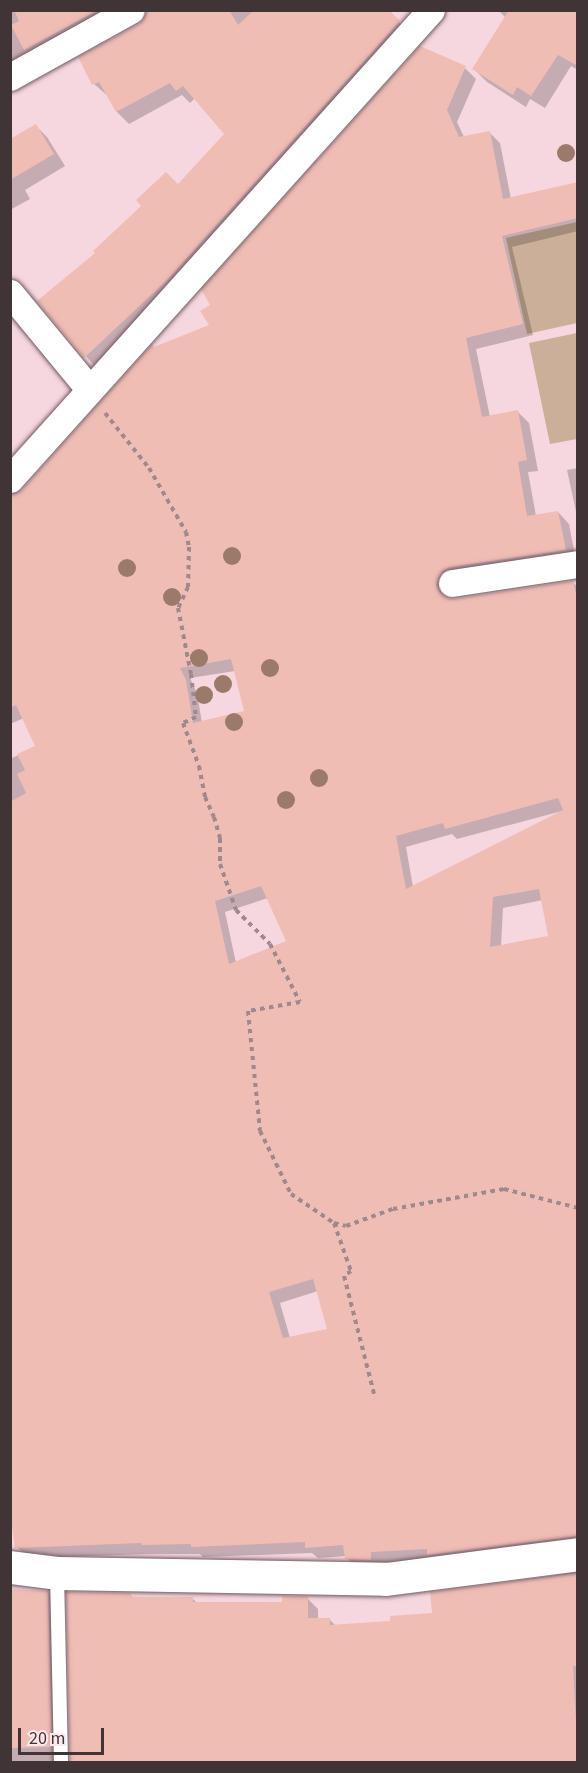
<!DOCTYPE html>
<style>
body{margin:0}
#map{position:relative;width:588px;height:1773px;overflow:hidden;background:#f6d7df;font-family:"Source Sans 3",sans-serif}
div>[style]{position:absolute}
.green>*{inset:0;background:#ccaf98}
.shadow>*{inset:0;background:#0003}
.building>*{inset:0;background:#f0bdb5}
.path>*{height:4px;margin-top:-2px;transform-origin:0;background:repeating-linear-gradient(90deg,#9f898f 0 4.5px,transparent 0 9px)}
.roads{filter:drop-shadow(0 0 2px #735860) drop-shadow(0 0 2px #735860)}
.service>*{height:14px;margin:-7px;padding:0 7px;transform-origin:7px;border-radius:7px;background:#fff}
.minor>*{height:27px;margin:-13.5px;padding:0 13.5px;transform-origin:13.5px;border-radius:13.5px;background:#fff}
.tertiary>*{height:33px;margin:-16.5px;padding:0 16.5px;transform-origin:16.5px;border-radius:16.5px;background:#fff}
.trees>*{width:18px;height:18px;margin:-9px;border-radius:50%;background:#9c7a69}
span{translate:-50% -50%;white-space:nowrap;text-align:center;line-height:1.15;-webkit-text-stroke:4.5px #fbe8ed;paint-order:stroke}
.frame{position:absolute;inset:0;border:12px solid #403437;pointer-events:none}
.scale{position:absolute;left:18px;top:1728px;width:86px;height:27px;box-sizing:border-box;border:3px solid #403437;border-top:0;padding-left:8px;font-size:18px;line-height:21px;white-space:nowrap;color:#403437;-webkit-text-stroke:4px #fbe8ed;paint-order:stroke}
</style>
<div id="map">
<div class="green">
<div style="clip-path:polygon(577px 222px,577px 323px,527px 334px,506px 238px)"></div>
<div style="clip-path:polygon(577px 333px,577px 439px,550px 444px,529px 343px)"></div>
</div>
<div class="shadow">
<div style="clip-path:polygon(10px 10px,107px 10px,10px 75px)"></div>
<div style="clip-path:polygon(167px 10px,387px 10px,411px 35px,98px 370px,39px 302px,178px 186px,226px 134px,195px 98px,190px 103px,182px 95px,129px 124px,117px 112px,108px 96px,94px 84px)"></div>
<div style="clip-path:polygon(498px 10px,578px 10px,578px 70px,571px 66px,545px 108px,530px 99px,526px 107px,487px 82px,474px 69px,506px 18px)"></div>
<div style="clip-path:polygon(evenodd,465px 68px,476px 79px,457px 122px,464px 137px,489px 132px,500px 143px,511px 199px,578px 183px,578px 231px,512px 247px,533px 335px,476px 349px,490px 417px,518px 412px,529px 423px,538px 471px,528px 472px,536px 516px,558px 512px,569px 524px,576px 561px,448px 589px,449px 599px,454px 600px,572px 582px,578px 587px,578px 1549px,381px 1563px,357px 1570px,346px 1556px,318px 1558px,312px 1553px,203px 1557px,200px 1554px,152px 1554px,28px 1558px,17px 1547px,10px 1490px,10px 759px,37px 746px,24px 718px,10px 724px,10px 495px,23px 491px,154px 349px,211px 326px,212px 305px,465px 68px,235px 671px,246px 712px,202px 723px,197px 693px,190px 678px,235px 671px,465px 68px,562px 811px,562px 812px,413px 887px,406px 847px,452px 834px,457px 839px,562px 811px,465px 68px,268px 898px,288px 942px,236px 963px,225px 912px,268px 898px,465px 68px,543px 900px,550px 937px,501px 946px,503px 908px,543px 900px,465px 68px,318px 1291px,329px 1330px,290px 1338px,280px 1303px,318px 1291px)"></div>
<div style="clip-path:polygon(36px 126px,47px 137px,65px 166px,25px 190px,30px 199px,10px 210px,10px 141px)"></div>
<div style="clip-path:polygon(578px 468px,578px 521px,567px 470px)"></div>
<div style="clip-path:polygon(578px 1572px,578px 1762px,71px 1762px,68px 1593px,130px 1595px,135px 1599px,193px 1599px,197px 1603px,283px 1603px,307px 1598px,318px 1609px,318px 1620px,330px 1620px,336px 1626px,391px 1622px,433px 1615px,432px 1593px)"></div>
<div style="clip-path:polygon(10px 1591px,48px 1592px,59px 1603px,62px 1762px,10px 1762px)"></div>
</div>
<div class="building">
<div style="clip-path:polygon(14px 10px,98px 10px,24px 50px,11px 25px,19px 21px)"></div>
<div style="clip-path:polygon(147px 10px,229px 10px,238px 25px,254px 10px,389px 10px,400px 21px,167px 280px,84px 358px,37px 301px,95px 253px,93px 251px,141px 206px,136px 200px,166px 172px,178px 184px,224px 134px,183px 86px,176px 91px,170px 83px,116px 112px,99px 82px,92px 85px,78px 57px,139px 24px)"></div>
<div style="clip-path:polygon(509px 10px,578px 10px,578px 66px,558px 55px,531px 96px,517px 87px,513px 95px,472px 69px)"></div>
<div style="clip-path:polygon(evenodd,420px 46px,466px 66px,447px 110px,459px 137px,490px 131px,503px 199px,578px 182px,578px 218px,502px 236px,523px 324px,466px 338px,482px 417px,518px 410px,527px 460px,518px 462px,527px 516px,558px 511px,566px 550px,450px 567px,442px 571px,436px 585px,440px 593px,454px 599px,573px 581px,578px 602px,578px 1536px,427px 1555px,427px 1549px,371px 1552px,371px 1560px,345px 1559px,343px 1545px,305px 1548px,305px 1542px,191px 1547px,191px 1544px,142px 1545px,141px 1543px,15px 1548px,10px 1512px,10px 802px,26px 793px,17px 774px,25px 770px,17px 754px,35px 746px,16px 705px,10px 708px,10px 494px,22px 490px,152px 344px,154px 347px,209px 325px,200px 311px,210px 305px,201px 289px,420px 46px,231px 659px,244px 711px,193px 723px,186px 680px,180px 668px,231px 659px,420px 46px,558px 798px,563px 810px,406px 889px,396px 836px,443px 823px,445px 829px,558px 798px,420px 46px,261px 886px,286px 941px,229px 964px,215px 901px,261px 886px,420px 46px,539px 889px,548px 936px,490px 947px,493px 897px,539px 889px,420px 46px,313px 1279px,327px 1329px,283px 1338px,269px 1292px,313px 1279px)"></div>
<div style="clip-path:polygon(36px 124px,54px 154px,10px 180px,10px 139px)"></div>
<div style="clip-path:polygon(578px 1573px,578px 1666px,573px 1666px,578px 1762px,70px 1762px,66px 1592px,131px 1593px,131px 1597px,193px 1597px,193px 1602px,282px 1602px,282px 1596px,308px 1596px,308px 1618px,330px 1618px,330px 1625px,390px 1621px,390px 1616px,432px 1613px,430px 1592px)"></div>
<div style="clip-path:polygon(10px 1589px,48px 1591px,52px 1747px,10px 1748px)"></div>
</div>
<div class="path">
<div style="left:105px;top:413px;width:70px;rotate:51.3deg"></div>
<div style="left:149px;top:468px;width:74px;rotate:60deg"></div>
<div style="left:186px;top:532px;width:15px;rotate:79deg"></div>
<div style="left:189px;top:547px;width:40px;rotate:91.4deg"></div>
<div style="left:188px;top:587px;width:23px;rotate:115deg"></div>
<div style="left:178px;top:608px;width:67px;rotate:78.9deg"></div>
<div style="left:191px;top:674px;width:43px;rotate:83.4deg"></div>
<div style="left:196px;top:717px;width:14px;rotate:155deg"></div>
<div style="left:183px;top:723px;width:46px;rotate:69.6deg"></div>
<div style="left:199px;top:766px;width:32px;rotate:79deg"></div>
<div style="left:205px;top:797px;width:22px;rotate:66deg"></div>
<div style="left:214px;top:817px;width:22px;rotate:74deg"></div>
<div style="left:220px;top:838px;width:26px;rotate:90deg"></div>
<div style="left:220px;top:864px;width:49px;rotate:70.8deg"></div>
<div style="left:236px;top:910px;width:48px;rotate:45deg"></div>
<div style="left:270px;top:944px;width:65px;rotate:62.7deg"></div>
<div style="left:300px;top:1002px;width:53px;rotate:170.2deg"></div>
<div style="left:248px;top:1011px;width:121px;rotate:84.3deg"></div>
<div style="left:260px;top:1131px;width:70px;rotate:63.8deg"></div>
<div style="left:291px;top:1194px;width:52px;rotate:34deg"></div>
<div style="left:334px;top:1223px;width:51px;rotate:70.5deg"></div>
<div style="left:351px;top:1271px;width:9px;rotate:144deg"></div>
<div style="left:344px;top:1276px;width:126px;rotate:75.7deg"></div>
<div style="left:334px;top:1223px;width:12px;rotate:14deg"></div>
<div style="left:346px;top:1226px;width:50px;rotate:-19.9deg"></div>
<div style="left:393px;top:1209px;width:113px;rotate:-10.2deg"></div>
<div style="left:504px;top:1189px;width:76px;rotate:14.4deg"></div>
</div>
<div class="roads">
<div class="service">
<div style="left:57px;top:1573px;width:189px;rotate:88.8deg"></div>
</div>
<div class="minor">
<div style="left:10px;top:77px;width:138px;rotate:-29deg"></div>
<div style="left:10px;top:293px;width:124px;rotate:50.5deg"></div>
<div style="left:10px;top:479px;width:630px;rotate:-48.09deg"></div>
<div style="left:452px;top:583px;width:127px;rotate:-8.6deg"></div>
</div>
<div class="tertiary">
<div style="left:10px;top:1567px;width:47px;rotate:7.3deg"></div>
<div style="left:57px;top:1573px;width:329px;rotate:1deg"></div>
<div style="left:386px;top:1579px;width:194px;rotate:-7.4deg"></div>
</div>
</div>
<div class="trees">
<div style="left:566px;top:153px"></div>
<div style="left:232px;top:556px"></div>
<div style="left:127px;top:568px"></div>
<div style="left:172px;top:597px"></div>
<div style="left:199px;top:658px"></div>
<div style="left:270px;top:668px"></div>
<div style="left:223px;top:684px"></div>
<div style="left:204px;top:695px"></div>
<div style="left:234px;top:722px"></div>
<div style="left:319px;top:778px"></div>
<div style="left:286px;top:800px"></div>
</div>
<div class="frame"></div>
<div class="scale">20 m</div>
</div>
